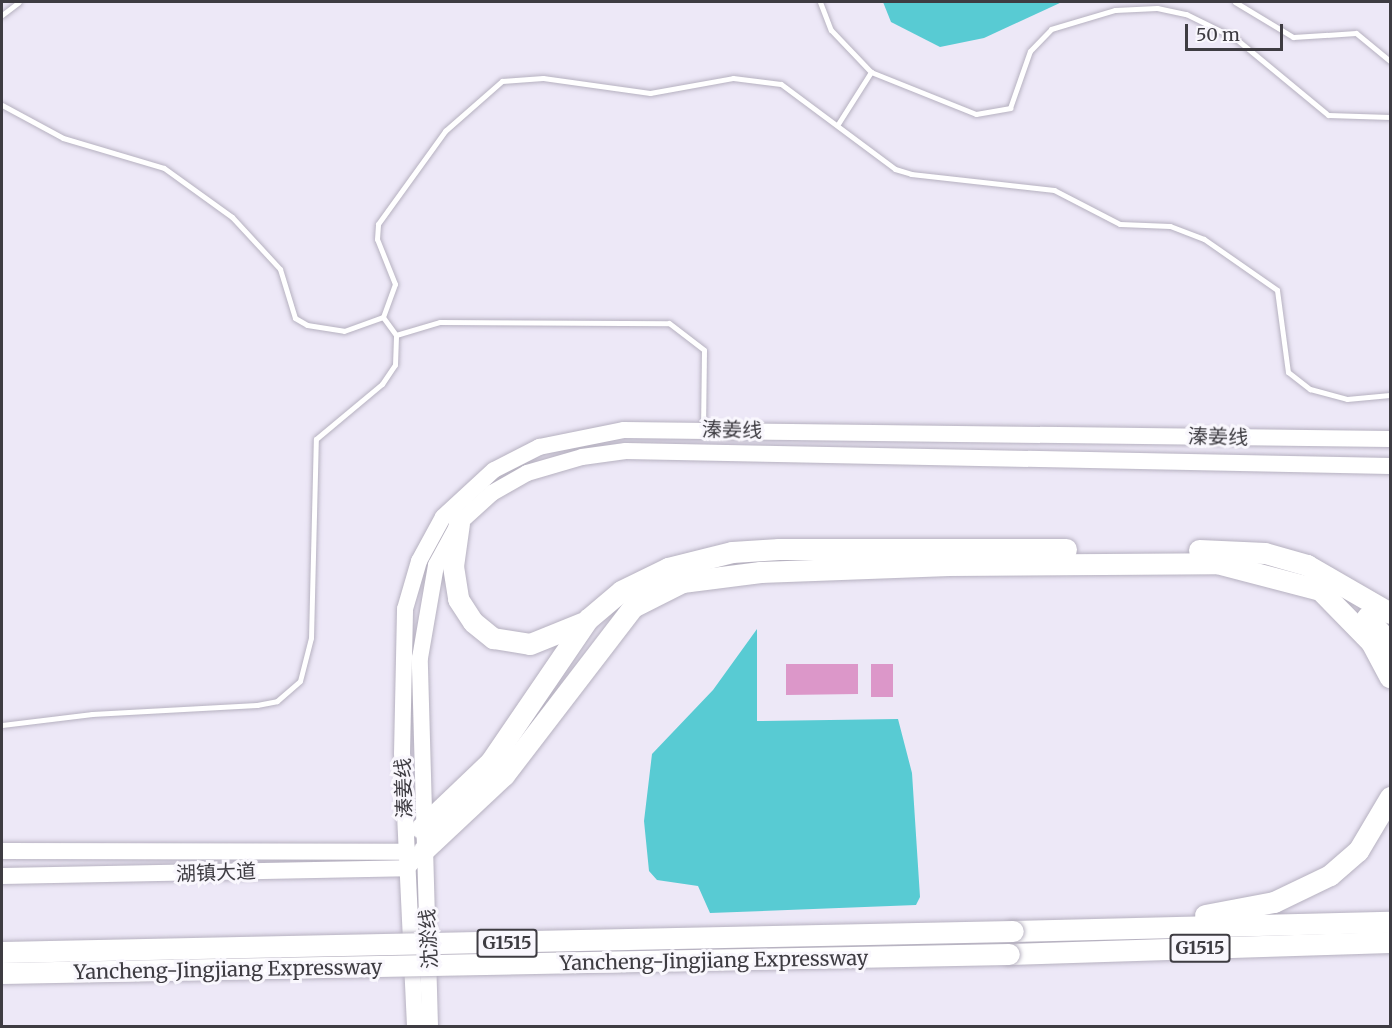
<!DOCTYPE html>
<meta charset="utf-8">
<style>
body{margin:0}
#map{position:relative;width:1392px;height:1028px;overflow:hidden;background:#ede8f7;font-family:Merriweather,"Noto Sans SC",serif}
div>[style]{position:absolute}
.water>*{inset:0;background:#58cbd3}
.building>*{inset:0;background:#dc97c9}
.roads{filter:drop-shadow(0 0 2px #b6b1c0) drop-shadow(0 0 2px #b6b1c0)}
.service>*{height:5px;margin:-2.5px;padding:0 2.5px;transform-origin:2.5px;border-radius:2.5px;background:#fff}
.secondary>*{height:16px;margin:-8px;padding:0 8px;transform-origin:8px;border-radius:8px;background:#fff}
.motorway>*{height:21px;margin:-10.5px;padding:0 10.5px;transform-origin:10.5px;border-radius:10.5px;background:#fff}
.bridges{filter:drop-shadow(0 0 2px #b6b1c0) drop-shadow(0 0 2px #b6b1c0)}
.motorway-bridge>*{height:21px;margin:-10.5px;padding:0 10.5px;transform-origin:10.5px;border-radius:10.5px;background:#fff}
span{translate:-50% -50%;white-space:nowrap;text-align:center;line-height:1.15;-webkit-text-stroke:6px #f9f7fd;paint-order:stroke}
.shield-label span{padding:2px 4px;background:#f9f7fd;border:2px solid;border-radius:4px;-webkit-text-stroke-width:0}
.shield-label{font-size:18px;color:#3e3c42;font-weight:700}
.street-label{font-size:20px;color:#3e3c42}
.frame{position:absolute;inset:0;border:3px solid #3e3c42;pointer-events:none}
.scale{position:absolute;left:1185px;top:24px;width:98px;height:27px;box-sizing:border-box;border:3px solid #3e3c42;border-top:0;padding-left:8px;font-size:18px;line-height:21px;white-space:nowrap;color:#3e3c42;-webkit-text-stroke:4px #f9f7fd;paint-order:stroke}
</style>
<div id="map">
<div class="water">
<div style="clip-path:polygon(883px 2px,1062px 2px,984px 38px,940px 47px,891px 22px)"></div>
<div style="clip-path:polygon(757px 629px,757px 721px,898px 719px,912px 773px,920px 897px,916px 905px,710px 913px,698px 886px,657px 880px,649px 871px,644px 821px,652px 754px,713px 690px)"></div>
</div>
<div class="building">
<div style="clip-path:polygon(786px 664px,858px 664px,858px 694px,786px 695px)"></div>
<div style="clip-path:polygon(871px 664px,893px 664px,893px 697px,871px 697px)"></div>
</div>
<div class="roads">
<div class="service">
<div style="left:820px;top:2px;width:30px;rotate:69deg"></div>
<div style="left:831px;top:30px;width:58px;rotate:46.4deg"></div>
<div style="left:871px;top:72px;width:113px;rotate:21.8deg"></div>
<div style="left:976px;top:114px;width:35px;rotate:-10deg"></div>
<div style="left:1010px;top:108px;width:60px;rotate:-70.7deg"></div>
<div style="left:1030px;top:51px;width:30px;rotate:-46deg"></div>
<div style="left:1051px;top:29px;width:67px;rotate:-16.5deg"></div>
<div style="left:1115px;top:10px;width:42px;rotate:-2.7deg"></div>
<div style="left:1157px;top:8px;width:30px;rotate:12deg"></div>
<div style="left:1186px;top:14px;width:55px;rotate:26.1deg"></div>
<div style="left:1235px;top:38px;width:121px;rotate:39.6deg"></div>
<div style="left:1328px;top:115px;width:62px;rotate:1.8deg"></div>
<div style="left:1235px;top:2px;width:68px;rotate:31.1deg"></div>
<div style="left:1293px;top:37px;width:63px;rotate:-3.6deg"></div>
<div style="left:1356px;top:33px;width:44px;rotate:39.5deg"></div>
<div style="left:2px;top:15px;width:21px;rotate:-37deg"></div>
<div style="left:2px;top:105px;width:69px;rotate:28.4deg"></div>
<div style="left:63px;top:138px;width:105px;rotate:16.5deg"></div>
<div style="left:164px;top:168px;width:84px;rotate:35.8deg"></div>
<div style="left:232px;top:217px;width:71px;rotate:47.3deg"></div>
<div style="left:280px;top:269px;width:51px;rotate:73deg"></div>
<div style="left:295px;top:318px;width:14px;rotate:30deg"></div>
<div style="left:307px;top:325px;width:37px;rotate:9deg"></div>
<div style="left:344px;top:331px;width:41px;rotate:-19.7deg"></div>
<div style="left:838px;top:124px;width:62px;rotate:-57.6deg"></div>
<div style="left:396px;top:335px;width:46px;rotate:-16.5deg"></div>
<div style="left:440px;top:322px;width:229px;rotate:0.3deg"></div>
<div style="left:669px;top:323px;width:44px;rotate:37.6deg"></div>
<div style="left:704px;top:350px;width:79px;rotate:90.7deg"></div>
<div style="left:2px;top:725px;width:91px;rotate:-7deg"></div>
<div style="left:92px;top:714px;width:165px;rotate:-3.1deg"></div>
<div style="left:257px;top:705px;width:20px;rotate:-11deg"></div>
<div style="left:277px;top:701px;width:30px;rotate:-41deg"></div>
<div style="left:300px;top:681px;width:44px;rotate:-75.7deg"></div>
<div style="left:311px;top:638px;width:199px;rotate:-88.6deg"></div>
<div style="left:316px;top:439px;width:86px;rotate:-39.8deg"></div>
<div style="left:382px;top:384px;width:23px;rotate:-56deg"></div>
<div style="left:395px;top:365px;width:30px;rotate:-88deg"></div>
<div style="left:396px;top:335px;width:22px;rotate:-126deg"></div>
<div style="left:383px;top:317px;width:35px;rotate:-70deg"></div>
<div style="left:395px;top:284px;width:48px;rotate:-111.8deg"></div>
<div style="left:377px;top:239px;width:15px;rotate:-86deg"></div>
<div style="left:378px;top:224px;width:115px;rotate:-54.2deg"></div>
<div style="left:445px;top:131px;width:76px;rotate:-41.3deg"></div>
<div style="left:502px;top:81px;width:41px;rotate:-4.2deg"></div>
<div style="left:543px;top:78px;width:108px;rotate:8deg"></div>
<div style="left:650px;top:93px;width:84px;rotate:-10.2deg"></div>
<div style="left:733px;top:78px;width:48px;rotate:7.1deg"></div>
<div style="left:781px;top:84px;width:142px;rotate:36.7deg"></div>
<div style="left:895px;top:169px;width:17px;rotate:17deg"></div>
<div style="left:911px;top:174px;width:144px;rotate:6.4deg"></div>
<div style="left:1054px;top:190px;width:74px;rotate:27.3deg"></div>
<div style="left:1120px;top:224px;width:50px;rotate:2.3deg"></div>
<div style="left:1170px;top:226px;width:36px;rotate:21deg"></div>
<div style="left:1204px;top:239px;width:89px;rotate:34.9deg"></div>
<div style="left:1277px;top:290px;width:83px;rotate:82.4deg"></div>
<div style="left:1288px;top:372px;width:28px;rotate:38deg"></div>
<div style="left:1310px;top:389px;width:38px;rotate:15deg"></div>
<div style="left:1347px;top:399px;width:43px;rotate:-5.3deg"></div>
</div>
<div class="secondary">
<div style="left:2px;top:851px;width:404px;rotate:0.1deg"></div>
<div style="left:2px;top:876px;width:405px;rotate:-1.1deg"></div>
<div style="left:407px;top:868px;width:11px;rotate:-49deg"></div>
<div style="left:415px;top:1026px;width:272px;rotate:-92.7deg"></div>
<div style="left:402px;top:754px;width:145px;rotate:-88.8deg"></div>
<div style="left:405px;top:609px;width:50px;rotate:-73.7deg"></div>
<div style="left:419px;top:561px;width:50px;rotate:-61.4deg"></div>
<div style="left:443px;top:517px;width:69px;rotate:-42.7deg"></div>
<div style="left:494px;top:470px;width:51px;rotate:-27.1deg"></div>
<div style="left:539px;top:447px;width:87px;rotate:-11.3deg"></div>
<div style="left:624px;top:430px;width:766px;rotate:0.67deg"></div>
<div style="left:430px;top:1026px;width:368px;rotate:-91.6deg"></div>
<div style="left:420px;top:658px;width:94px;rotate:-80.2deg"></div>
<div style="left:436px;top:565px;width:48px;rotate:-61.3deg"></div>
<div style="left:459px;top:523px;width:45px;rotate:-42.3deg"></div>
<div style="left:492px;top:493px;width:40px;rotate:-29.7deg"></div>
<div style="left:527px;top:473px;width:57px;rotate:-16.2deg"></div>
<div style="left:582px;top:457px;width:44px;rotate:-7.8deg"></div>
<div style="left:626px;top:451px;width:764px;rotate:1.12deg"></div>
</div>
<div class="motorway">
<div style="left:459px;top:523px;width:43px;rotate:97.9deg"></div>
<div style="left:453px;top:566px;width:33px;rotate:81deg"></div>
<div style="left:458px;top:599px;width:27px;rotate:57deg"></div>
<div style="left:473px;top:622px;width:26px;rotate:39deg"></div>
<div style="left:493px;top:638px;width:37px;rotate:9deg"></div>
<div style="left:530px;top:644px;width:56px;rotate:-22deg"></div>
<div style="left:1199px;top:550px;width:66px;rotate:2.6deg"></div>
<div style="left:1265px;top:553px;width:44px;rotate:15.9deg"></div>
<div style="left:1307px;top:565px;width:96px;rotate:30deg"></div>
<div style="left:1367px;top:617px;width:35px;rotate:49deg"></div>
<div style="left:421px;top:828px;width:97px;rotate:-43.7deg"></div>
<div style="left:491px;top:761px;width:172px;rotate:-55.7deg"></div>
<div style="left:588px;top:619px;width:43px;rotate:-40.3deg"></div>
<div style="left:621px;top:591px;width:52px;rotate:-26.1deg"></div>
<div style="left:668px;top:568px;width:66px;rotate:-14deg"></div>
<div style="left:732px;top:552px;width:47px;rotate:-3.7deg"></div>
<div style="left:779px;top:549px;width:287px"></div>
<div style="left:423px;top:851px;width:111px;rotate:-43.2deg"></div>
<div style="left:504px;top:775px;width:212px;rotate:-52.5deg"></div>
<div style="left:633px;top:607px;width:55px;rotate:-27deg"></div>
<div style="left:682px;top:582px;width:79px;rotate:-7.3deg"></div>
<div style="left:760px;top:572px;width:189px;rotate:-2.1deg"></div>
<div style="left:949px;top:565px;width:268px;rotate:-0.4deg"></div>
<div style="left:1217px;top:563px;width:106px;rotate:14.7deg"></div>
<div style="left:1320px;top:590px;width:73px;rotate:45.6deg"></div>
<div style="left:1371px;top:642px;width:40px;rotate:62deg"></div>
<div style="left:1205px;top:915px;width:70px;rotate:-10.7deg"></div>
<div style="left:1274px;top:902px;width:62px;rotate:-25.7deg"></div>
<div style="left:1330px;top:875px;width:37px;rotate:-41deg"></div>
<div style="left:1358px;top:851px;width:63px;rotate:-59.3deg"></div>
<div style="left:1013px;top:931px;width:377px;rotate:-1.4deg"></div>
<div style="left:1009px;top:954px;width:381px;rotate:-1.8deg"></div>
</div>
</div>
<div class="bridges">
<div class="motorway-bridge">
<div style="left:2px;top:952px;width:1011px;rotate:-1.19deg"></div>
<div style="left:2px;top:973px;width:1007px;rotate:-1.08deg"></div>
</div>
</div>
<div class="shield-label">
<span style="left:507px;top:943px">G1515</span>
<span style="left:1200px;top:948px">G1515</span>
</div>
<div class="street-label">
<span style="left:732px;top:429px;rotate:1deg">溱姜线</span>
<span style="left:1218px;top:436px;rotate:1deg">溱姜线</span>
<span style="left:403px;top:788px;rotate:-92deg">溱姜线</span>
<span style="left:216px;top:872px;rotate:-2deg">湖镇大道</span>
<span style="left:428px;top:939px;rotate:-93deg">沈淤线</span>
<span style="left:714px;top:960px;rotate:-1deg">Yancheng-Jingjiang Expressway</span>
<span style="left:228px;top:969px;rotate:-1deg">Yancheng-Jingjiang Expressway</span>
</div>
<div class="frame"></div>
<div class="scale">50 m</div>
</div>
